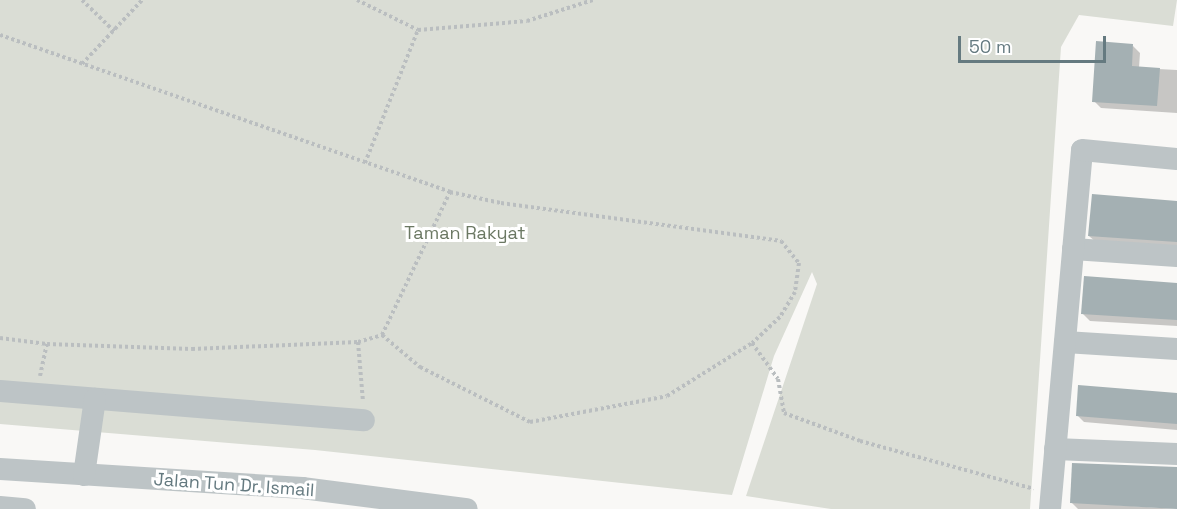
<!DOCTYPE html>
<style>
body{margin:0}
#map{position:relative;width:1177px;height:509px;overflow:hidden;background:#f9f8f6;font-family:"Space Grotesk",sans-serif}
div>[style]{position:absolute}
.green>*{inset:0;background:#daddd5}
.shadow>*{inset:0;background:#0003}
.building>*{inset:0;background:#a4b0b3}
.path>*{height:4px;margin-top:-2px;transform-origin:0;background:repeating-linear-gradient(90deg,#babec0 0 3px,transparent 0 6px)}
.minor>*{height:22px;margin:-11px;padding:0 11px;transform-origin:11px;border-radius:11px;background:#bdc4c6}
span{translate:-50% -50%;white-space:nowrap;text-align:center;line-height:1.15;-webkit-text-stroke:6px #fff;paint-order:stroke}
.park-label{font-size:18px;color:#6b7863}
.street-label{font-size:18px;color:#657a80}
.scale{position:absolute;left:958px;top:36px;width:148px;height:27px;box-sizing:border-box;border:3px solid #657a80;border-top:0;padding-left:8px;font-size:18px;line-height:21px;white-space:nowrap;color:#657a80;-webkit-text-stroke:4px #fff;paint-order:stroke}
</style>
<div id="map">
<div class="green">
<div style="clip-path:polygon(0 0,1177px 0,1173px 26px,1079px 15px,1061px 47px,1030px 509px,831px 509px,746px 496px,817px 284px,812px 272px,774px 356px,732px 495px,315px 450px,0 424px)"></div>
</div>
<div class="shadow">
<div style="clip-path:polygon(1133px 46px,1140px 53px,1139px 68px,1177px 70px,1177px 113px,1101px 108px,1094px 101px)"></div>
<div style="clip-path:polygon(1177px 203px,1177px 249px,1097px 243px,1089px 236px)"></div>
<div style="clip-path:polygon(1177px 284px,1177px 326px,1090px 321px,1083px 314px)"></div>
<div style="clip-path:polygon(1177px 394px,1177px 430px,1084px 422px,1077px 415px)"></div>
<div style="clip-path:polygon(1071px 502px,1177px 509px,1078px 509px)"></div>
</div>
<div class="building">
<div style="clip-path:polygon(1096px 41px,1133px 44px,1132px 66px,1160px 68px,1157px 106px,1092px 102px)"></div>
<div style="clip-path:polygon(1092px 194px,1177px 201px,1177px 242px,1088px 236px)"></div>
<div style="clip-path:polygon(1084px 276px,1177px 283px,1177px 320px,1081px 314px)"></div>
<div style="clip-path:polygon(1078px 385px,1177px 393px,1177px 424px,1076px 416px)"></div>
<div style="clip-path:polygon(1072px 463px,1177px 467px,1177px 509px,1070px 503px)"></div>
</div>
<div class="path">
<div style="left:82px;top:0;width:45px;rotate:44.1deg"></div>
<div style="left:357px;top:0;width:68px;rotate:26.2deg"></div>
<div style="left:418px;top:30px;width:109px;rotate:-4.7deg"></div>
<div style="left:527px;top:21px;width:69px;rotate:-17.7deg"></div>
<div style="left:0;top:35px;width:477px;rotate:19.2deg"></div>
<div style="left:450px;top:192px;width:52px;rotate:12.2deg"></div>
<div style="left:501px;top:203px;width:283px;rotate:7.7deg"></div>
<div style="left:781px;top:241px;width:28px;rotate:51deg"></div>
<div style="left:799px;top:263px;width:29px;rotate:98deg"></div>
<div style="left:795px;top:292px;width:29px;rotate:121deg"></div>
<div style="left:780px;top:317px;width:38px;rotate:137deg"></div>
<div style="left:82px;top:64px;width:88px;rotate:-46.8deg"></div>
<div style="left:365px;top:163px;width:143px;rotate:-68.3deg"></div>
<div style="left:382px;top:335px;width:50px;rotate:40.1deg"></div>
<div style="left:420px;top:367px;width:123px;rotate:26.6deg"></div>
<div style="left:530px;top:422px;width:139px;rotate:-10.7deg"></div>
<div style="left:667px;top:396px;width:100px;rotate:-31.9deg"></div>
<div style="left:752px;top:343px;width:44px;rotate:54.2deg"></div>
<div style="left:778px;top:379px;width:35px;rotate:80deg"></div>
<div style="left:784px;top:413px;width:81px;rotate:20.2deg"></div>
<div style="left:860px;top:441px;width:180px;rotate:15.4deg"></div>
<div style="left:0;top:338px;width:47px;rotate:7.3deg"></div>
<div style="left:47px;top:344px;width:145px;rotate:2deg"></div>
<div style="left:192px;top:349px;width:166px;rotate:-2.4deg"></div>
<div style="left:358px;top:342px;width:25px;rotate:-16deg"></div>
<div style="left:382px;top:335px;width:158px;rotate:-64.6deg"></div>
<div style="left:358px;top:342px;width:59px;rotate:85.2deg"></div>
<div style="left:40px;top:376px;width:33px;rotate:-78deg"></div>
</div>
<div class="minor">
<div style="left:1073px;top:249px;width:104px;rotate:3.9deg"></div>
<div style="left:1065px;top:342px;width:112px;rotate:3.6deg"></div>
<div style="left:0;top:391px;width:365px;rotate:4.6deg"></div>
<div style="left:1055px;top:449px;width:122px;rotate:2.3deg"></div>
<div style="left:0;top:469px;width:303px;rotate:3.6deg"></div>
<div style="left:302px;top:488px;width:166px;rotate:7.3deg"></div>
<div style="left:84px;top:475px;width:77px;rotate:-81.8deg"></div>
<div style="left:0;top:507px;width:25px;rotate:5deg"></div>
<div style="left:1050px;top:509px;width:360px;rotate:-84.9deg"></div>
<div style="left:1082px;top:150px;width:95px;rotate:5.4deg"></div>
</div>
<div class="park-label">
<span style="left:465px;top:233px">Taman Rakyat</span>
</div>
<div class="street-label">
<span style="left:234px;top:485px;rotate:4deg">Jalan Tun Dr. Ismail</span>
</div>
<div class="scale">50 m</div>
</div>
